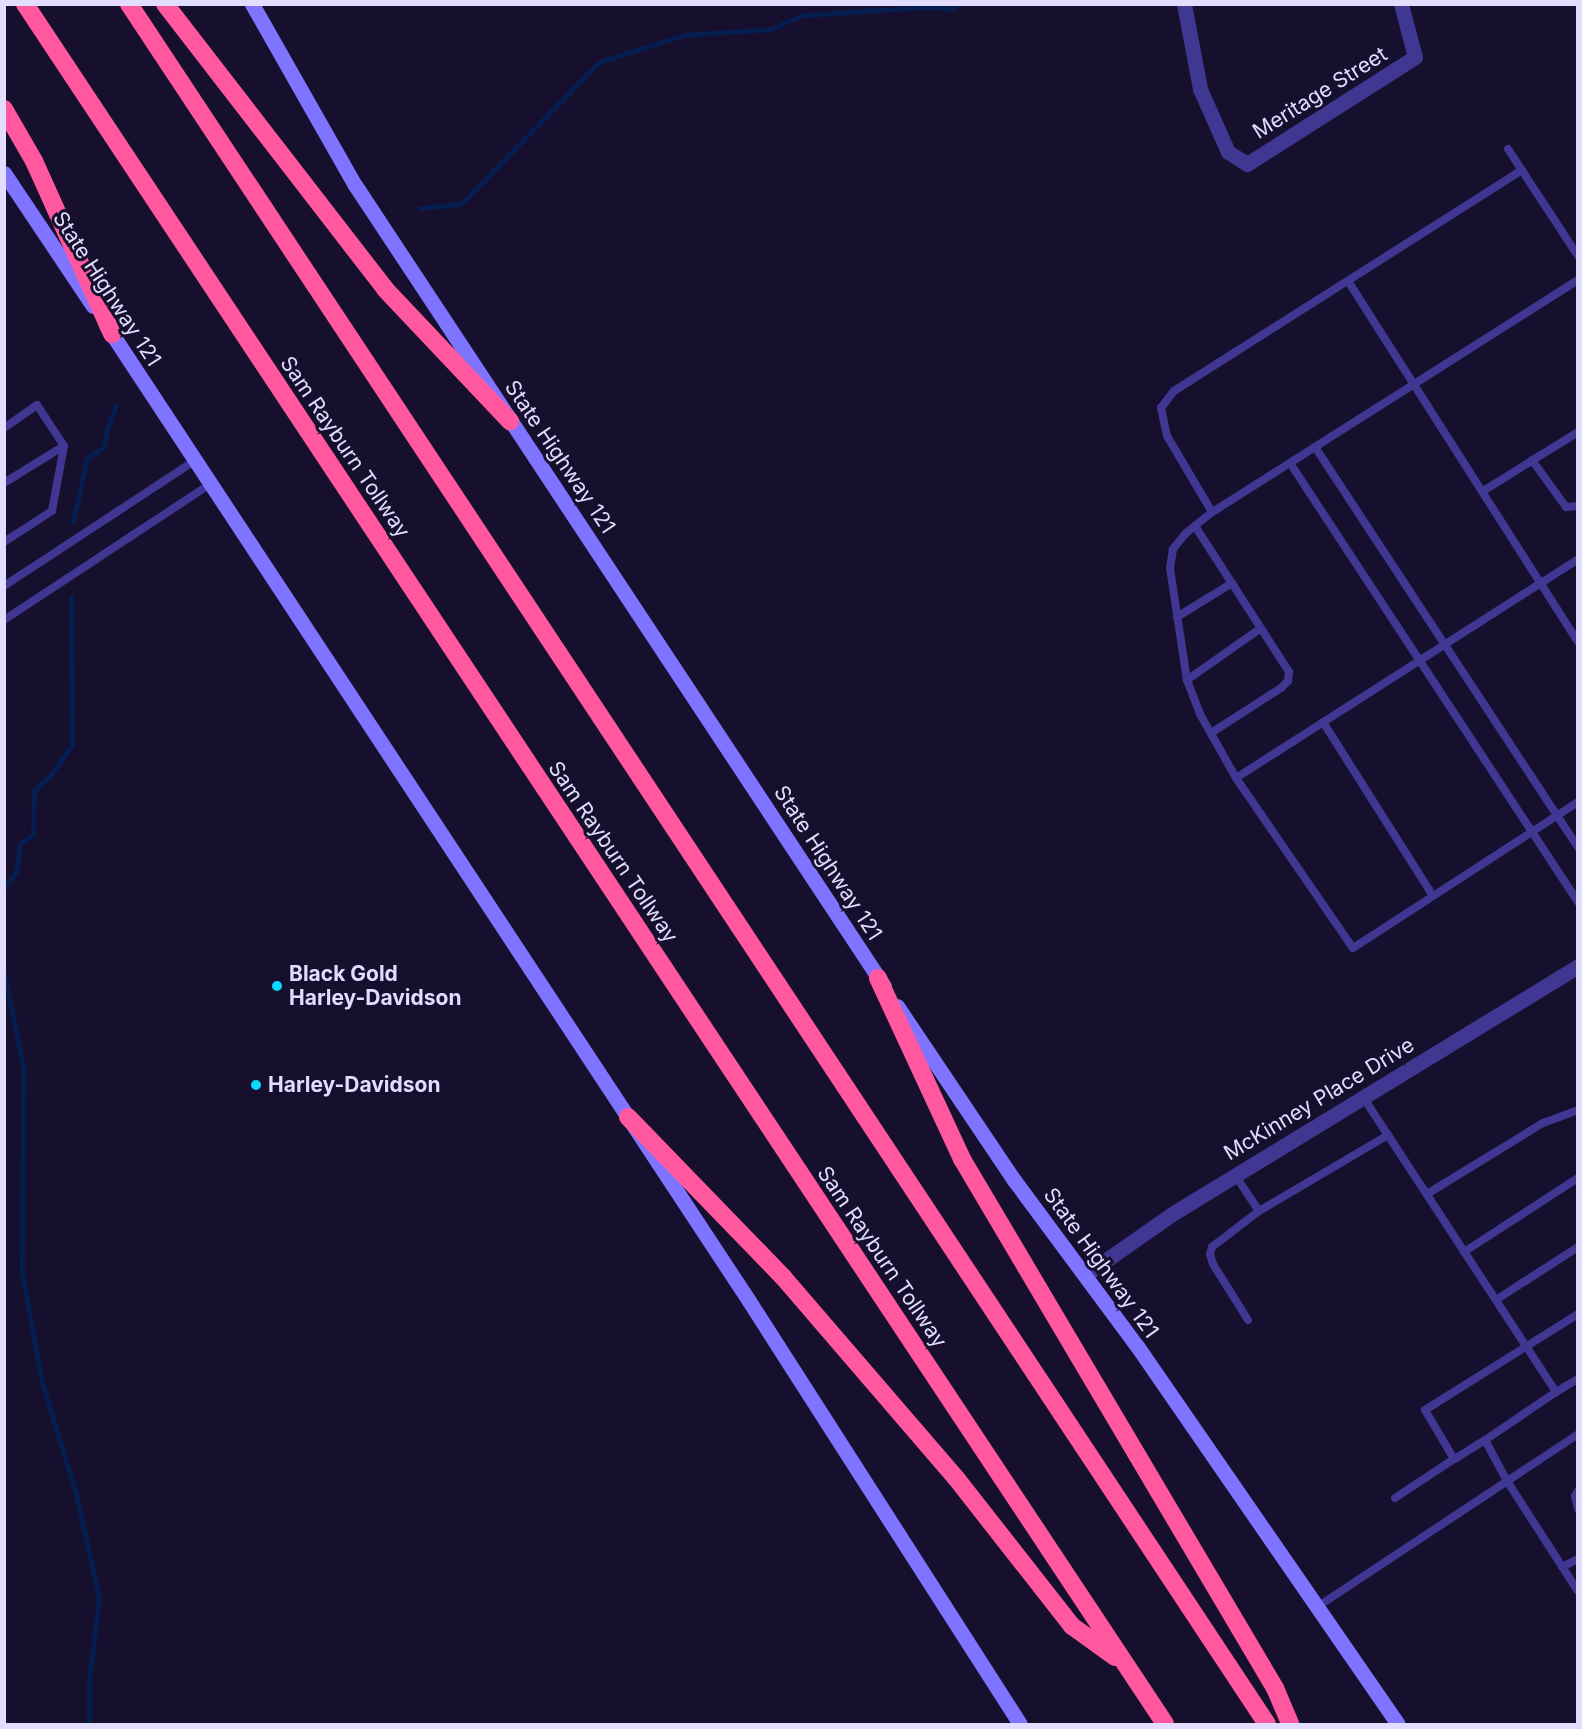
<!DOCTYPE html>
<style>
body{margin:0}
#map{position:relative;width:1582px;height:1729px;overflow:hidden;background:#160f2e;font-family:Inter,sans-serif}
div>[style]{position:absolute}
.stream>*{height:5px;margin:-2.5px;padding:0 2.5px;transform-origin:2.5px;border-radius:2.5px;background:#061d50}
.lane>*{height:8px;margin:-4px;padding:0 4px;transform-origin:4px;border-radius:4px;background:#3f3791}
.street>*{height:15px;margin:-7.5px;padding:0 7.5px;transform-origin:7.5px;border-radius:7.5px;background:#3f3791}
.secondary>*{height:15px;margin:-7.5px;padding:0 7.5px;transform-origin:7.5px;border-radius:7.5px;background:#7f74ff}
.highway>*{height:18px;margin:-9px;padding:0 9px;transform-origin:9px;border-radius:9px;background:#ff589f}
.dots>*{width:16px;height:16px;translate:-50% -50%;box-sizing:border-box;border:3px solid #160f2e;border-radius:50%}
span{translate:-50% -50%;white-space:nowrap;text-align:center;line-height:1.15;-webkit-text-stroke:6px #160f2e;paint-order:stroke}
.street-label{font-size:21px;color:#e2ddff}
.poi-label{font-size:21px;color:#e2ddff;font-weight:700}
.left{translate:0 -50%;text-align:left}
.frame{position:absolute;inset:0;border:6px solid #e2ddff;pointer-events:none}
</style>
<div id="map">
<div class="stream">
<div style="left:420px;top:208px;width:41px;rotate:-5.6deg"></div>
<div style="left:461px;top:204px;width:198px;rotate:-45.8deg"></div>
<div style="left:599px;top:62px;width:89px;rotate:-17.6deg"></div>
<div style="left:684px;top:35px;width:87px;rotate:-3.9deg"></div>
<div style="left:771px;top:29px;width:35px;rotate:-24deg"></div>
<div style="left:803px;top:15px;width:123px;rotate:-3.7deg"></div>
<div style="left:926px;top:7px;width:26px;rotate:4deg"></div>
<div style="left:952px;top:9px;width:9px;rotate:-32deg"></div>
<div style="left:73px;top:522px;width:66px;rotate:-77.8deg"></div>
<div style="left:87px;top:457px;width:20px;rotate:-30deg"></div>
<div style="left:104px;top:447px;width:18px;rotate:-81deg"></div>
<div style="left:107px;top:429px;width:25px;rotate:-69deg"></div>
<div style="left:4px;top:888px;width:20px;rotate:-53deg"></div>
<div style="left:16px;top:872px;width:29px;rotate:-82deg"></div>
<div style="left:20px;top:843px;width:15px;rotate:-32deg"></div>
<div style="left:33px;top:835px;width:45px;rotate:-88.7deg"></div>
<div style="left:34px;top:790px;width:21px;rotate:-41deg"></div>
<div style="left:50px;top:776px;width:38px;rotate:-55deg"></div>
<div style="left:72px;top:745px;width:148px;rotate:-90.4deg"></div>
<div style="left:4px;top:972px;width:95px;rotate:78.5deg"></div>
<div style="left:23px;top:1065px;width:208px;rotate:90.3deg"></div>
<div style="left:22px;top:1273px;width:112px;rotate:79.7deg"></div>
<div style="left:42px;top:1383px;width:112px;rotate:72.9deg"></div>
<div style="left:75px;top:1490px;width:110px;rotate:77.4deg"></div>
<div style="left:99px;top:1597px;width:85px;rotate:96.8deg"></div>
<div style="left:89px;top:1681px;width:43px;rotate:90deg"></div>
</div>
<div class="lane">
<div style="left:1508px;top:149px;width:128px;rotate:56.8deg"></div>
<div style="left:1578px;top:280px;width:433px;rotate:147.6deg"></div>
<div style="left:1212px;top:512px;width:33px;rotate:141deg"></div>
<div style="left:1186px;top:533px;width:21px;rotate:129deg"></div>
<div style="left:1173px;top:549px;width:19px;rotate:99deg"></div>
<div style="left:1170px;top:568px;width:113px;rotate:81.4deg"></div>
<div style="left:1187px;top:680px;width:36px;rotate:69deg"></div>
<div style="left:1200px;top:714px;width:73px;rotate:60.6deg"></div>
<div style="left:1236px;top:778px;width:206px;rotate:55.5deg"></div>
<div style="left:1353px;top:948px;width:268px;rotate:-33deg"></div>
<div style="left:1348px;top:281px;width:428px;rotate:57.5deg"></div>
<div style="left:4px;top:428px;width:40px;rotate:-34.9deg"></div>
<div style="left:37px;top:405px;width:49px;rotate:56.6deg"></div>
<div style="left:64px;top:446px;width:66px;rotate:100.5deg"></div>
<div style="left:52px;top:511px;width:57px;rotate:147.1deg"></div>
<div style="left:1315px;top:447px;width:479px;rotate:56.7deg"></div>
<div style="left:1532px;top:460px;width:58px;rotate:54.1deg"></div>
<div style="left:1566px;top:507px;width:12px;rotate:-5deg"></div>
<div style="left:1290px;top:463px;width:525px;rotate:56.73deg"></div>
<div style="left:4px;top:483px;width:70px;rotate:-31.7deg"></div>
<div style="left:1483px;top:491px;width:112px;rotate:-31.8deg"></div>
<div style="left:1212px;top:512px;width:88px;rotate:-120.6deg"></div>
<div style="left:1167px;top:436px;width:29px;rotate:-102deg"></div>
<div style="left:1161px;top:408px;width:21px;rotate:-53deg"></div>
<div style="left:1174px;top:391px;width:412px;rotate:-32.4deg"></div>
<div style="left:1195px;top:526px;width:174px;rotate:57.2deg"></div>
<div style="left:1289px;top:672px;width:9px;rotate:96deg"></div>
<div style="left:1288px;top:681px;width:10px;rotate:135deg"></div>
<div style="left:1281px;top:688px;width:83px;rotate:147.3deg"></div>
<div style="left:4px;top:586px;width:226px;rotate:-33.3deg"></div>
<div style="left:1177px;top:617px;width:65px;rotate:-31.7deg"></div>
<div style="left:4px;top:620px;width:245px;rotate:-33.4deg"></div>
<div style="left:1187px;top:680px;width:90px;rotate:-35.1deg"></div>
<div style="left:1323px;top:722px;width:206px;rotate:57.7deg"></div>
<div style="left:1236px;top:778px;width:406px;rotate:-32.6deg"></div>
<div style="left:1363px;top:1097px;width:353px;rotate:56.8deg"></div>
<div style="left:1556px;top:1392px;width:26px;rotate:-31deg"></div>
<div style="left:1235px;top:1175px;width:43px;rotate:56.3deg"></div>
<div style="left:1259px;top:1211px;width:150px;rotate:-30.5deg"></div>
<div style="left:1427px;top:1194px;width:136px;rotate:-31.5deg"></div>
<div style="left:1543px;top:1123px;width:37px;rotate:-20deg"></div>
<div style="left:1464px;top:1252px;width:136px;rotate:-33deg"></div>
<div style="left:1496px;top:1300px;width:98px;rotate:-32.9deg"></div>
<div style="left:1248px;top:1320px;width:66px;rotate:-122deg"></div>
<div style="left:1213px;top:1264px;width:10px;rotate:-107deg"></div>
<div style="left:1210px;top:1254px;width:7px;rotate:-74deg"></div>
<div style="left:1212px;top:1247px;width:59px;rotate:-37.5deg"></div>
<div style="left:1556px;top:1392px;width:86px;rotate:145.9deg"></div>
<div style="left:1485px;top:1440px;width:47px;rotate:61.8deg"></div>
<div style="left:1507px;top:1481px;width:131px;rotate:57.2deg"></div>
<div style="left:1485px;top:1440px;width:36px;rotate:148deg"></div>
<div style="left:1454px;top:1459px;width:57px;rotate:-120.6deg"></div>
<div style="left:1425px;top:1410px;width:181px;rotate:-32.1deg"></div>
<div style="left:1578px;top:1491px;width:6px;rotate:121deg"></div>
<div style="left:1575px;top:1496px;width:13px;rotate:77deg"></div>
<div style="left:1395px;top:1498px;width:71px;rotate:-33.5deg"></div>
<div style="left:1562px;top:1567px;width:18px;rotate:-27deg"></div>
<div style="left:1317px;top:1607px;width:313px;rotate:-33.5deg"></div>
</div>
<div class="street">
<div style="left:1184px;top:4px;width:86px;rotate:79.3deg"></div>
<div style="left:1200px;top:89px;width:69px;rotate:66deg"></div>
<div style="left:1228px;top:152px;width:22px;rotate:32deg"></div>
<div style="left:1247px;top:164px;width:199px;rotate:-32.5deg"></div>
<div style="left:1415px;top:57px;width:55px;rotate:-104.8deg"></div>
<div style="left:1085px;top:1275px;width:106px;rotate:-35deg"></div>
<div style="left:1172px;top:1214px;width:476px;rotate:-31.4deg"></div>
</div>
<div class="secondary">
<div style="left:252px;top:4px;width:208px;rotate:60.4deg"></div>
<div style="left:355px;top:185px;width:960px;rotate:56.56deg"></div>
<div style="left:4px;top:173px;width:160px;rotate:56.2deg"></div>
<div style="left:106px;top:325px;width:1169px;rotate:56.62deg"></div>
<div style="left:749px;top:1301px;width:502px;rotate:57.35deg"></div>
<div style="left:897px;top:1006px;width:210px;rotate:56.1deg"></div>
<div style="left:1014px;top:1180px;width:207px;rotate:53.5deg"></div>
<div style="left:1137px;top:1346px;width:459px;rotate:55.4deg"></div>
</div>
<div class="highway">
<div style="left:25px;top:4px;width:2063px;rotate:56.46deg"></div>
<div style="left:129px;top:4px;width:2062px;rotate:56.51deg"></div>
<div style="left:165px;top:4px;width:360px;rotate:52.3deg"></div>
<div style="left:385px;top:289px;width:182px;rotate:46.6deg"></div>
<div style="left:4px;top:109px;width:60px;rotate:60deg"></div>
<div style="left:34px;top:161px;width:190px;rotate:65.7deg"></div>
<div style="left:878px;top:978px;width:200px;rotate:65.1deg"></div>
<div style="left:962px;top:1159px;width:615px;rotate:59.39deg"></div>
<div style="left:1275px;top:1688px;width:39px;rotate:67deg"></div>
<div style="left:628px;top:1117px;width:223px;rotate:45.9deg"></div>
<div style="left:783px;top:1277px;width:265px;rotate:49.3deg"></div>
<div style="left:956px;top:1478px;width:188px;rotate:51.9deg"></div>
<div style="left:1072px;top:1626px;width:53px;rotate:35.8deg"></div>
</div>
<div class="dots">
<div style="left:277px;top:986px;background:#09d9ff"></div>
<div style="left:256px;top:1085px;background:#09d9ff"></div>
</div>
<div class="street-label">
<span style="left:1320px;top:93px;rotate:-32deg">Meritage Street</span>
<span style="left:107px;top:289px;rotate:57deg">State Highway 121</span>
<span style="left:345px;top:447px;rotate:56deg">Sam Rayburn Tollway</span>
<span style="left:560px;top:457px;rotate:56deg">State Highway 121</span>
<span style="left:613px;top:852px;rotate:56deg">Sam Rayburn Tollway</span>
<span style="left:828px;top:863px;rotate:57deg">State Highway 121</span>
<span style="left:1319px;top:1099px;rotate:-31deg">McKinney Place Drive</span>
<span style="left:882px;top:1257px;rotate:56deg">Sam Rayburn Tollway</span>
<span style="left:1101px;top:1263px;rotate:54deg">State Highway 121</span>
</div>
<div class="poi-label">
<span class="left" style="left:289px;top:986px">Black Gold<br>Harley-Davidson</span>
<span class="left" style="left:268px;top:1085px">Harley-Davidson</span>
</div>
<div class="frame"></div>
</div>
